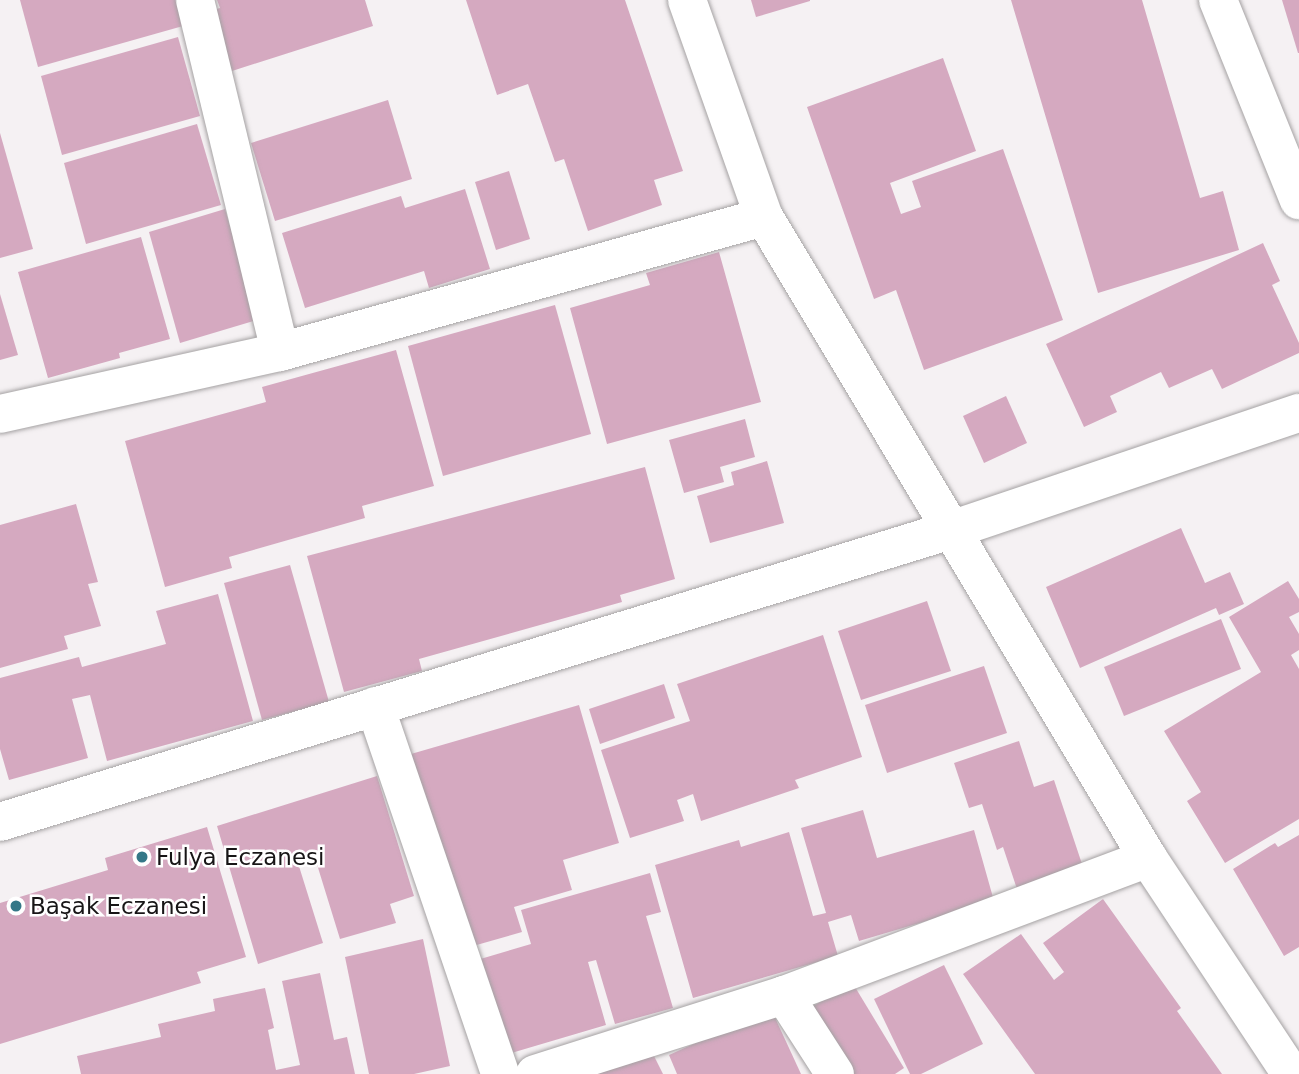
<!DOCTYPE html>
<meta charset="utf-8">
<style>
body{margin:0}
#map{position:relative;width:1299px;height:1074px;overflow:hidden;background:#f5f1f3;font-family:"DejaVu Sans",sans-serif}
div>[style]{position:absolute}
.building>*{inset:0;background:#d5a9c0}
.roads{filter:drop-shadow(0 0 2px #a5a2a3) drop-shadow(0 0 2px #a5a2a3)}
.minor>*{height:38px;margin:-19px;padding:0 19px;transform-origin:19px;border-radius:19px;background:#fff}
.tertiary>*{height:38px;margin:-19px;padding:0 19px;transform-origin:19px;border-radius:19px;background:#fff}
.dots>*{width:19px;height:19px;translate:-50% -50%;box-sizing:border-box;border:4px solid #fff;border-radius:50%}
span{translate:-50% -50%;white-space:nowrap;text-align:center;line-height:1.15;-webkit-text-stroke:5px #fff;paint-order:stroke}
.poi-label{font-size:23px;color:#171516}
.left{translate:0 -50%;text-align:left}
</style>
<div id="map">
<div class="building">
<div style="clip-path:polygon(20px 0,176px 0,183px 26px,38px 67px)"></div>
<div style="clip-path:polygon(217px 0,365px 0,373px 26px,232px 71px,213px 10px,220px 8px)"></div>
<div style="clip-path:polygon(466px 0,625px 0,683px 171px,654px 180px,662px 205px,588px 231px,564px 159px,555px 162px,528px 84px,497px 95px)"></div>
<div style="clip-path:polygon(751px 0,810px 0,810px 1px,756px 17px)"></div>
<div style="clip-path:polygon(1011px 0,1142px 0,1200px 198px,1223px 191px,1239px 250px,1098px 293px)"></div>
<div style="clip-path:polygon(1282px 0,1299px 0,1299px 53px,1298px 53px)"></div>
<div style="clip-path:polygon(178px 37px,200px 116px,62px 155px,41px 76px)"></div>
<div style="clip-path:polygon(943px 58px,976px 151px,890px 183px,901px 214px,921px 207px,912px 181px,1003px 149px,1063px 320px,924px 370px,896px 290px,874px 299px,807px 107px)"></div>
<div style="clip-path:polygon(388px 100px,412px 179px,275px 221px,251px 143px)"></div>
<div style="clip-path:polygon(197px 124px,221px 205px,86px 244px,64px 163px)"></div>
<div style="clip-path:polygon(0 133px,33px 249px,0 258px)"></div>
<div style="clip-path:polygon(509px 171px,530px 239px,496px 250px,475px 182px)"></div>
<div style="clip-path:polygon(465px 189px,490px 269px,429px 288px,424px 271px,305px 308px,282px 233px,401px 196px,405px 208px)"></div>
<div style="clip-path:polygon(225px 209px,257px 320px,180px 343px,149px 232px)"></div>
<div style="clip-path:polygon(141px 237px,170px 339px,119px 353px,120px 358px,48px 378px,18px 272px)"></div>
<div style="clip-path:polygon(1263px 243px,1280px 281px,1272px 285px,1299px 343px,1299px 353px,1222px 389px,1212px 369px,1169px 388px,1161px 372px,1110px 396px,1117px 412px,1084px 427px,1046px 344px)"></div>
<div style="clip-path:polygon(719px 252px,761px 402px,607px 444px,570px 308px,650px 285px,646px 273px)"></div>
<div style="clip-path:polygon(0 294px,18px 355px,0 360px)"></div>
<div style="clip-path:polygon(555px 305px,591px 434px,443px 476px,408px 346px)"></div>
<div style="clip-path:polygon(396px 350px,434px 486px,362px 506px,365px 518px,229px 557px,232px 568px,165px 587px,125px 441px,266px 402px,262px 387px)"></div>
<div style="clip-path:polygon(1006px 396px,1027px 443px,984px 463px,963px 416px)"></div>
<div style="clip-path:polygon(745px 419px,755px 457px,720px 467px,724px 482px,684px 493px,669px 440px)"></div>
<div style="clip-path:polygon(767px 461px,784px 523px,710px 543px,697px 496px,734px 485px,731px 472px)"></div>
<div style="clip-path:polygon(645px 467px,675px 579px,620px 595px,622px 602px,419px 659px,422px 671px,344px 692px,307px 556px)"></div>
<div style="clip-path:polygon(76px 504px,98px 582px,88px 584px,101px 626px,64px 636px,68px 649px,0 668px,0 525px)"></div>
<div style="clip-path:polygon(1181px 528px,1205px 583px,1230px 572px,1244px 604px,1219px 615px,1216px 608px,1080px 668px,1046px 587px)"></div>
<div style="clip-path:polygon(290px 565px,329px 702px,262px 720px,224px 583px)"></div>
<div style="clip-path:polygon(1288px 581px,1299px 599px,1299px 612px,1289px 617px,1299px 634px,1299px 650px,1291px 655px,1299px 669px,1299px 819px,1225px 863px,1187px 801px,1201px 792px,1164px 731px,1261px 672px,1229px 617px)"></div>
<div style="clip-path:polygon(218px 594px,253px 721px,107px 761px,90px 695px,72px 699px,88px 758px,9px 780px,0 749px,0 678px,79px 657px,82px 667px,166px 644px,156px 611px)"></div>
<div style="clip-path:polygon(927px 601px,951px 671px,861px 700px,838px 631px)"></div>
<div style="clip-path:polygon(1221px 619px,1241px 669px,1124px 716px,1104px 667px)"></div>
<div style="clip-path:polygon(823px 635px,862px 757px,795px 780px,799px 788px,701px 821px,693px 794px,677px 800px,684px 821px,630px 838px,601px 750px,690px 721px,677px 684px)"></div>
<div style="clip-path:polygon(984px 666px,1007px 733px,887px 773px,865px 705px)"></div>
<div style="clip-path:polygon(664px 684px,675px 718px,600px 744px,589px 709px)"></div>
<div style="clip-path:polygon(579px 705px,619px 843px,563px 860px,572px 890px,514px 907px,522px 932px,466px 948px,411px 754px)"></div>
<div style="clip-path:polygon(1019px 741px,1034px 787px,1054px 780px,1085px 873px,1019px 895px,1003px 847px,997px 850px,982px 804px,969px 808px,954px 763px)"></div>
<div style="clip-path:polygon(377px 776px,414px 896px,390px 904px,396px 923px,340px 939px,315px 858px,298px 863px,323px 943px,258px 964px,217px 826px)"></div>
<div style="clip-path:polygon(863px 810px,877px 858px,974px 830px,994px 901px,859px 941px,851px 915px,828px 922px,838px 956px,693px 998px,655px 865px,739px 840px,741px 847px,789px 832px,813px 916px,826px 913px,801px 828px)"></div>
<div style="clip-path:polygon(207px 827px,246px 957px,197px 972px,201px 983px,0 1044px,0 903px,108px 870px,105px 858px)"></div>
<div style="clip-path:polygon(1299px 835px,1299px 947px,1284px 956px,1233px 869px,1275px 843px,1278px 847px)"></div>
<div style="clip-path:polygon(650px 873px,661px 912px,646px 916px,673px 1008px,615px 1024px,596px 960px,588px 962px,606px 1025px,505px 1055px,477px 960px,531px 944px,521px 910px)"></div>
<div style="clip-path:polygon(1103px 899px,1181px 1008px,1177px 1011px,1222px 1074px,1035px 1074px,963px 974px,1021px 934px,1054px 980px,1064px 972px,1043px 943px)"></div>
<div style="clip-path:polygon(423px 939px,450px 1066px,414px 1074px,369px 1074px,345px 957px)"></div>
<div style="clip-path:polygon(944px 965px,983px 1044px,921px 1074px,910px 1074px,874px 999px)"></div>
<div style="clip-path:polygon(320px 973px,334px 1040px,347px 1037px,355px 1074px,81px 1074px,77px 1056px,161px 1037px,158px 1024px,215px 1011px,213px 999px,265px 988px,274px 1028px,268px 1030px,276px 1070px,300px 1065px,282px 981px)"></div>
<div style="clip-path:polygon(852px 982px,904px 1068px,895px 1074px,843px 1074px,804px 1012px)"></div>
<div style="clip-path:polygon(771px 1009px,801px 1074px,677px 1074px,669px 1055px)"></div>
<div style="clip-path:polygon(650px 1048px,663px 1074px,595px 1074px)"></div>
</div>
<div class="roads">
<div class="minor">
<div style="left:195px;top:0;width:362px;rotate:76.4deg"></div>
<div style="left:1218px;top:0;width:216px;rotate:68deg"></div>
<div style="left:0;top:414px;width:287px;rotate:-12.5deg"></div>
<div style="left:280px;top:352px;width:502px;rotate:-15.59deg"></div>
<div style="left:375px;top:706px;width:389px;rotate:71.2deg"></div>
<div style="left:0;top:822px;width:998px;rotate:-17.07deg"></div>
<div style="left:954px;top:529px;width:364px;rotate:-18.6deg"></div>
<div style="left:784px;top:995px;width:94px;rotate:57.2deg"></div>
<div style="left:535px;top:1074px;width:261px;rotate:-17.6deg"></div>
<div style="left:784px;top:995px;width:389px;rotate:-20.6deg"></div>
</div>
<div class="tertiary">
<div style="left:687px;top:0;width:230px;rotate:70.5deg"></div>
<div style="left:764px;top:217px;width:747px;rotate:59.08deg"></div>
<div style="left:1148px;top:858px;width:259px;rotate:56.5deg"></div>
</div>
</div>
<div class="dots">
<div style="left:142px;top:857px;background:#347787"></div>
<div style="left:16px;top:906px;background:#347787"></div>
</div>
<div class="poi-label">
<span class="left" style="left:156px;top:857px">Fulya Eczanesi</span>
<span class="left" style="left:30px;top:906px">Başak Eczanesi</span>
</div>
</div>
